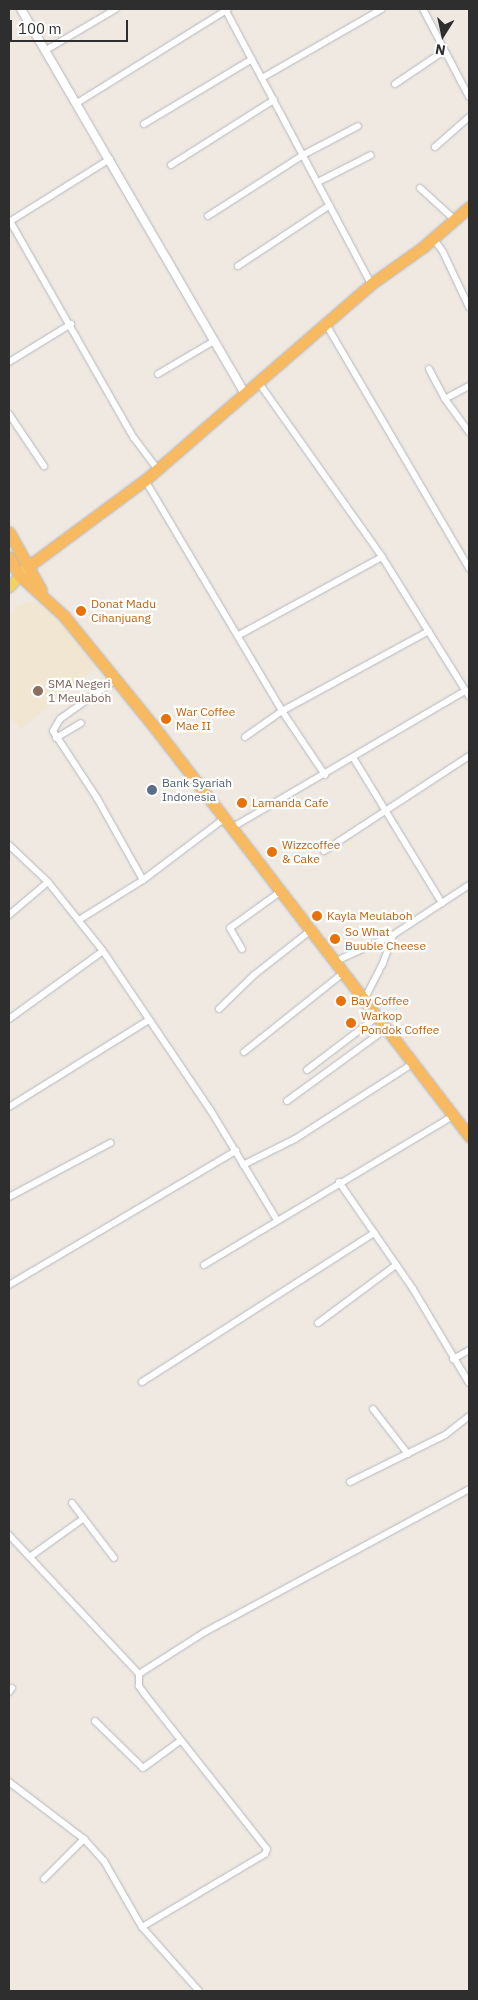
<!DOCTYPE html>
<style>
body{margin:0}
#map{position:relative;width:478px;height:2000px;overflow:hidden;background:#efe9e1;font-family:"IBM Plex Sans",sans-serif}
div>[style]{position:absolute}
.education>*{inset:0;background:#f0e6d1}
.roads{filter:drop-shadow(0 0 1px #b4b7c1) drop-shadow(0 0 1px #b4b7c1)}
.minor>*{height:6px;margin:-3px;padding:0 3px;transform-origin:3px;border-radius:3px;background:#fff}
.tertiary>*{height:8px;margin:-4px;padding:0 4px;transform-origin:4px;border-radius:4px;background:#fff}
.primary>*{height:10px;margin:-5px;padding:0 5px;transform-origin:5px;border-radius:5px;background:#f2d163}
.trunk>*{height:11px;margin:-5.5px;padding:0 5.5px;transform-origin:5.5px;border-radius:5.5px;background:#f8ba60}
.dots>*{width:14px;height:14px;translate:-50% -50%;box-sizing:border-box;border:2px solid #fff;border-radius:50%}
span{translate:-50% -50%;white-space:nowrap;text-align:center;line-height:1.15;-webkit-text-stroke:4.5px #fff;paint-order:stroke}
.food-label{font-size:12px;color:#c56008}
.left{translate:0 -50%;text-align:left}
.education-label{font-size:12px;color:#785e54}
.service-label{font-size:12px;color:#4e5e75}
.frame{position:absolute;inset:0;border:10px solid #2e2e2e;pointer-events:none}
.north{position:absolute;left:418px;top:10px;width:50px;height:50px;-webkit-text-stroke:4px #fff;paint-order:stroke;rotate:190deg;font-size:14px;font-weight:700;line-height:20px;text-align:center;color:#2e2e2e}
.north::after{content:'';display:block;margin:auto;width:18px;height:22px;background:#2e2e2e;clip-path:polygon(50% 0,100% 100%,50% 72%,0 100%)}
.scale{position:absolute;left:10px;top:20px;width:118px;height:22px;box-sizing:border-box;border:2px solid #2e2e2e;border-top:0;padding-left:6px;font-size:15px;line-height:18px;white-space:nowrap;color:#2e2e2e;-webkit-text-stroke:4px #fff;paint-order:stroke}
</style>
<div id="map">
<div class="education">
<div style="clip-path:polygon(29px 602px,49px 604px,99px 665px,21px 729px,9px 717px,9px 617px,15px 607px)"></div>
</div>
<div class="roads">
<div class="minor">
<div style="left:225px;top:9px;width:311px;rotate:62deg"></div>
<div style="left:423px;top:9px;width:99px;rotate:62.4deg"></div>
<div style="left:46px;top:50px;width:81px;rotate:-30.4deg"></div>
<div style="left:262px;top:78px;width:138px;rotate:-29.9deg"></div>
<div style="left:395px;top:84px;width:59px;rotate:-34deg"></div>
<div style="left:77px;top:103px;width:178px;rotate:-31.9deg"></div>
<div style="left:144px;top:124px;width:126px;rotate:-31deg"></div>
<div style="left:435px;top:147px;width:45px;rotate:-41.4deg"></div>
<div style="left:171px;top:165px;width:122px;rotate:-32.3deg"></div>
<div style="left:318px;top:182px;width:59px;rotate:-27deg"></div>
<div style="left:420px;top:188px;width:47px;rotate:42.4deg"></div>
<div style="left:208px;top:216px;width:113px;rotate:-32.7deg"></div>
<div style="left:303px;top:155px;width:62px;rotate:-27.8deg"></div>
<div style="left:10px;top:221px;width:250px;rotate:60.3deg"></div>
<div style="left:134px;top:438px;width:38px;rotate:53deg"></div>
<div style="left:9px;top:222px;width:119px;rotate:-32deg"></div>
<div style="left:433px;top:238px;width:17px;rotate:54deg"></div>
<div style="left:443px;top:252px;width:61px;rotate:64.7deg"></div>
<div style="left:238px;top:266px;width:110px;rotate:-33.5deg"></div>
<div style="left:327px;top:326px;width:281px;rotate:59.6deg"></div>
<div style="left:9px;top:362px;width:73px;rotate:-31.5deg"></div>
<div style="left:429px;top:369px;width:34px;rotate:62deg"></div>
<div style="left:158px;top:374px;width:65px;rotate:-30.5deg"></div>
<div style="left:259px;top:383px;width:213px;rotate:54.7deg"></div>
<div style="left:382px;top:557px;width:164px;rotate:58deg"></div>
<div style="left:469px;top:386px;width:27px;rotate:152deg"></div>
<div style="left:445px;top:399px;width:41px;rotate:54deg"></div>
<div style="left:9px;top:414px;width:63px;rotate:56.1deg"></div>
<div style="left:145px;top:480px;width:269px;rotate:59.3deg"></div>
<div style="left:282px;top:711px;width:77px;rotate:56.1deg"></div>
<div style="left:239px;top:635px;width:163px;rotate:-28.6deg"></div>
<div style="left:115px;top:680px;width:67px;rotate:144.7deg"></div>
<div style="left:60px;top:719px;width:14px;rotate:120deg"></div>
<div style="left:53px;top:731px;width:80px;rotate:56.7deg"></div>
<div style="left:97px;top:798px;width:94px;rotate:60.7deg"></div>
<div style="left:245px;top:737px;width:45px;rotate:-35.1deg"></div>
<div style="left:282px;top:711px;width:167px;rotate:-28.6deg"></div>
<div style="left:56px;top:738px;width:29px;rotate:-31deg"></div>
<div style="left:354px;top:759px;width:169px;rotate:58.6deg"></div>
<div style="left:233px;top:827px;width:269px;rotate:-30.4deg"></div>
<div style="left:9px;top:845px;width:54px;rotate:43.5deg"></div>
<div style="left:48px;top:882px;width:88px;rotate:51.4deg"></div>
<div style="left:103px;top:951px;width:193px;rotate:56deg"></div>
<div style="left:211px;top:1111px;width:127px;rotate:58.8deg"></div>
<div style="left:324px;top:851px;width:173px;rotate:-33.2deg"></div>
<div style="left:9px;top:915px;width:51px;rotate:-40.2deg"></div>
<div style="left:79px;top:920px;width:75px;rotate:-32deg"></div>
<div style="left:143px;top:880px;width:103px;rotate:-37.1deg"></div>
<div style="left:242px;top:949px;width:24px;rotate:-120deg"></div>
<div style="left:230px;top:928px;width:62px;rotate:-35.8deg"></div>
<div style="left:334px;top:962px;width:65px;rotate:-24.6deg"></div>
<div style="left:393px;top:935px;width:91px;rotate:-33.3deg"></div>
<div style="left:364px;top:1000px;width:42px;rotate:-62.8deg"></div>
<div style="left:383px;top:963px;width:30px;rotate:-70deg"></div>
<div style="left:219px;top:1009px;width:49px;rotate:-44.2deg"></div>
<div style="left:254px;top:975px;width:71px;rotate:-38.2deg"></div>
<div style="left:9px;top:1019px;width:116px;rotate:-35.9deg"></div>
<div style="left:244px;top:1052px;width:125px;rotate:-38.5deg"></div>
<div style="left:307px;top:1070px;width:89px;rotate:-37.3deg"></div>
<div style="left:287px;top:1101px;width:124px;rotate:-36.1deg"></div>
<div style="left:9px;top:1107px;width:163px;rotate:-31.9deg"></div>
<div style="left:243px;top:1165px;width:58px;rotate:-26.6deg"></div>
<div style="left:295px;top:1139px;width:141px;rotate:-32.6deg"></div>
<div style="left:339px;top:1182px;width:130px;rotate:55.3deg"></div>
<div style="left:413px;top:1289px;width:109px;rotate:59.2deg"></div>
<div style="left:9px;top:1197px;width:115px;rotate:-28.1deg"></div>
<div style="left:204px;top:1265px;width:292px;rotate:-30.9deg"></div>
<div style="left:9px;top:1285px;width:264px;rotate:-30.6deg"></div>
<div style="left:318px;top:1323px;width:97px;rotate:-36.6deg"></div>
<div style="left:453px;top:1359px;width:18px;rotate:-29deg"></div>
<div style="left:142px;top:1382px;width:276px;rotate:-32.7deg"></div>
<div style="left:373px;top:1409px;width:57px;rotate:52.1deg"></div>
<div style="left:350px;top:1482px;width:106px;rotate:-26.3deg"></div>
<div style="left:445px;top:1435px;width:31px;rotate:-38deg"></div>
<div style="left:72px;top:1503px;width:69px;rotate:52.6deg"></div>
<div style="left:9px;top:1535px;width:190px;rotate:46.9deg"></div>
<div style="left:31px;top:1556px;width:65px;rotate:-35.6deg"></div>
<div style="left:9px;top:1692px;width:5px;rotate:-53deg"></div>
<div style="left:95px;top:1721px;width:67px;rotate:44.4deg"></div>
<div style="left:143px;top:1768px;width:46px;rotate:-36.1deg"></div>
<div style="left:9px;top:1782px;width:94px;rotate:37.2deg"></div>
<div style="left:84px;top:1839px;width:30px;rotate:48deg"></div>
<div style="left:104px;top:1861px;width:76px;rotate:60.1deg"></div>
<div style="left:142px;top:1927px;width:86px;rotate:48.3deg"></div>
<div style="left:44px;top:1879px;width:57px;rotate:-45deg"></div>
<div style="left:142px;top:1927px;width:143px;rotate:-30.7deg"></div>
<div style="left:265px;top:1854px;width:5px;rotate:-68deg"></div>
<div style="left:267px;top:1849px;width:199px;rotate:-128.3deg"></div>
<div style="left:144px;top:1693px;width:9px;rotate:-126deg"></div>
<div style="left:139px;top:1686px;width:12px;rotate:-90deg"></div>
<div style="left:139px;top:1674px;width:78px;rotate:-32.5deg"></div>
<div style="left:205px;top:1632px;width:300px;rotate:-28.4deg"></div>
</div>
<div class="tertiary">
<div style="left:21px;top:9px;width:447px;rotate:59.8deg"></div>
</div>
<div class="primary">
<div style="left:9px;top:588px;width:31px;rotate:-48deg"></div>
</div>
<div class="trunk">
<div style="left:9px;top:532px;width:66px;rotate:61.1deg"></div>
<div style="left:9px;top:557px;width:21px;rotate:61deg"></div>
<div style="left:19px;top:575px;width:61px;rotate:42.3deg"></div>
<div style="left:64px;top:616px;width:144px;rotate:50.9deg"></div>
<div style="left:155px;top:728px;width:515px;rotate:52.42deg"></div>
<div style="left:30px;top:565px;width:143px;rotate:-36.5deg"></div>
<div style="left:145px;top:480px;width:299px;rotate:-40.9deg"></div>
<div style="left:371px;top:284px;width:64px;rotate:-35.4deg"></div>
<div style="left:423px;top:247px;width:61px;rotate:-41deg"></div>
</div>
</div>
<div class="dots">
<div style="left:81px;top:611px;background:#e8710a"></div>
<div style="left:38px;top:691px;background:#8d6e63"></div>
<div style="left:166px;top:719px;background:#e8710a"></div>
<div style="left:152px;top:790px;background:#5c6f8a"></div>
<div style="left:242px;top:803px;background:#e8710a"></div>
<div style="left:272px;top:852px;background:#e8710a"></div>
<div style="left:317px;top:916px;background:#e8710a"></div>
<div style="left:335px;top:939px;background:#e8710a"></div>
<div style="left:341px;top:1001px;background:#e8710a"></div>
<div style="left:351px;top:1023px;background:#e8710a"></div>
</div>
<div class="food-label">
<span class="left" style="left:91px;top:611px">Donat Madu<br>Cihanjuang</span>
<span class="left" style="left:176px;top:719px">War Coffee<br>Mae II</span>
<span class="left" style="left:252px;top:803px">Lamanda Cafe</span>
<span class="left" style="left:282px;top:852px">Wizzcoffee<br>&amp; Cake</span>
<span class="left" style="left:327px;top:916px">Kayla Meulaboh</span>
<span class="left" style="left:345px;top:939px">So What<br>Buuble Cheese</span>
<span class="left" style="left:351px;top:1001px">Bay Coffee</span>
<span class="left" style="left:361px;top:1023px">Warkop<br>Pondok Coffee</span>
</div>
<div class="education-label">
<span class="left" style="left:48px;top:691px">SMA Negeri<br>1 Meulaboh</span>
</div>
<div class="service-label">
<span class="left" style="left:162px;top:790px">Bank Syariah<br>Indonesia</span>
</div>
<div class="frame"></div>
<div class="north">N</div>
<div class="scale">100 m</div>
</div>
